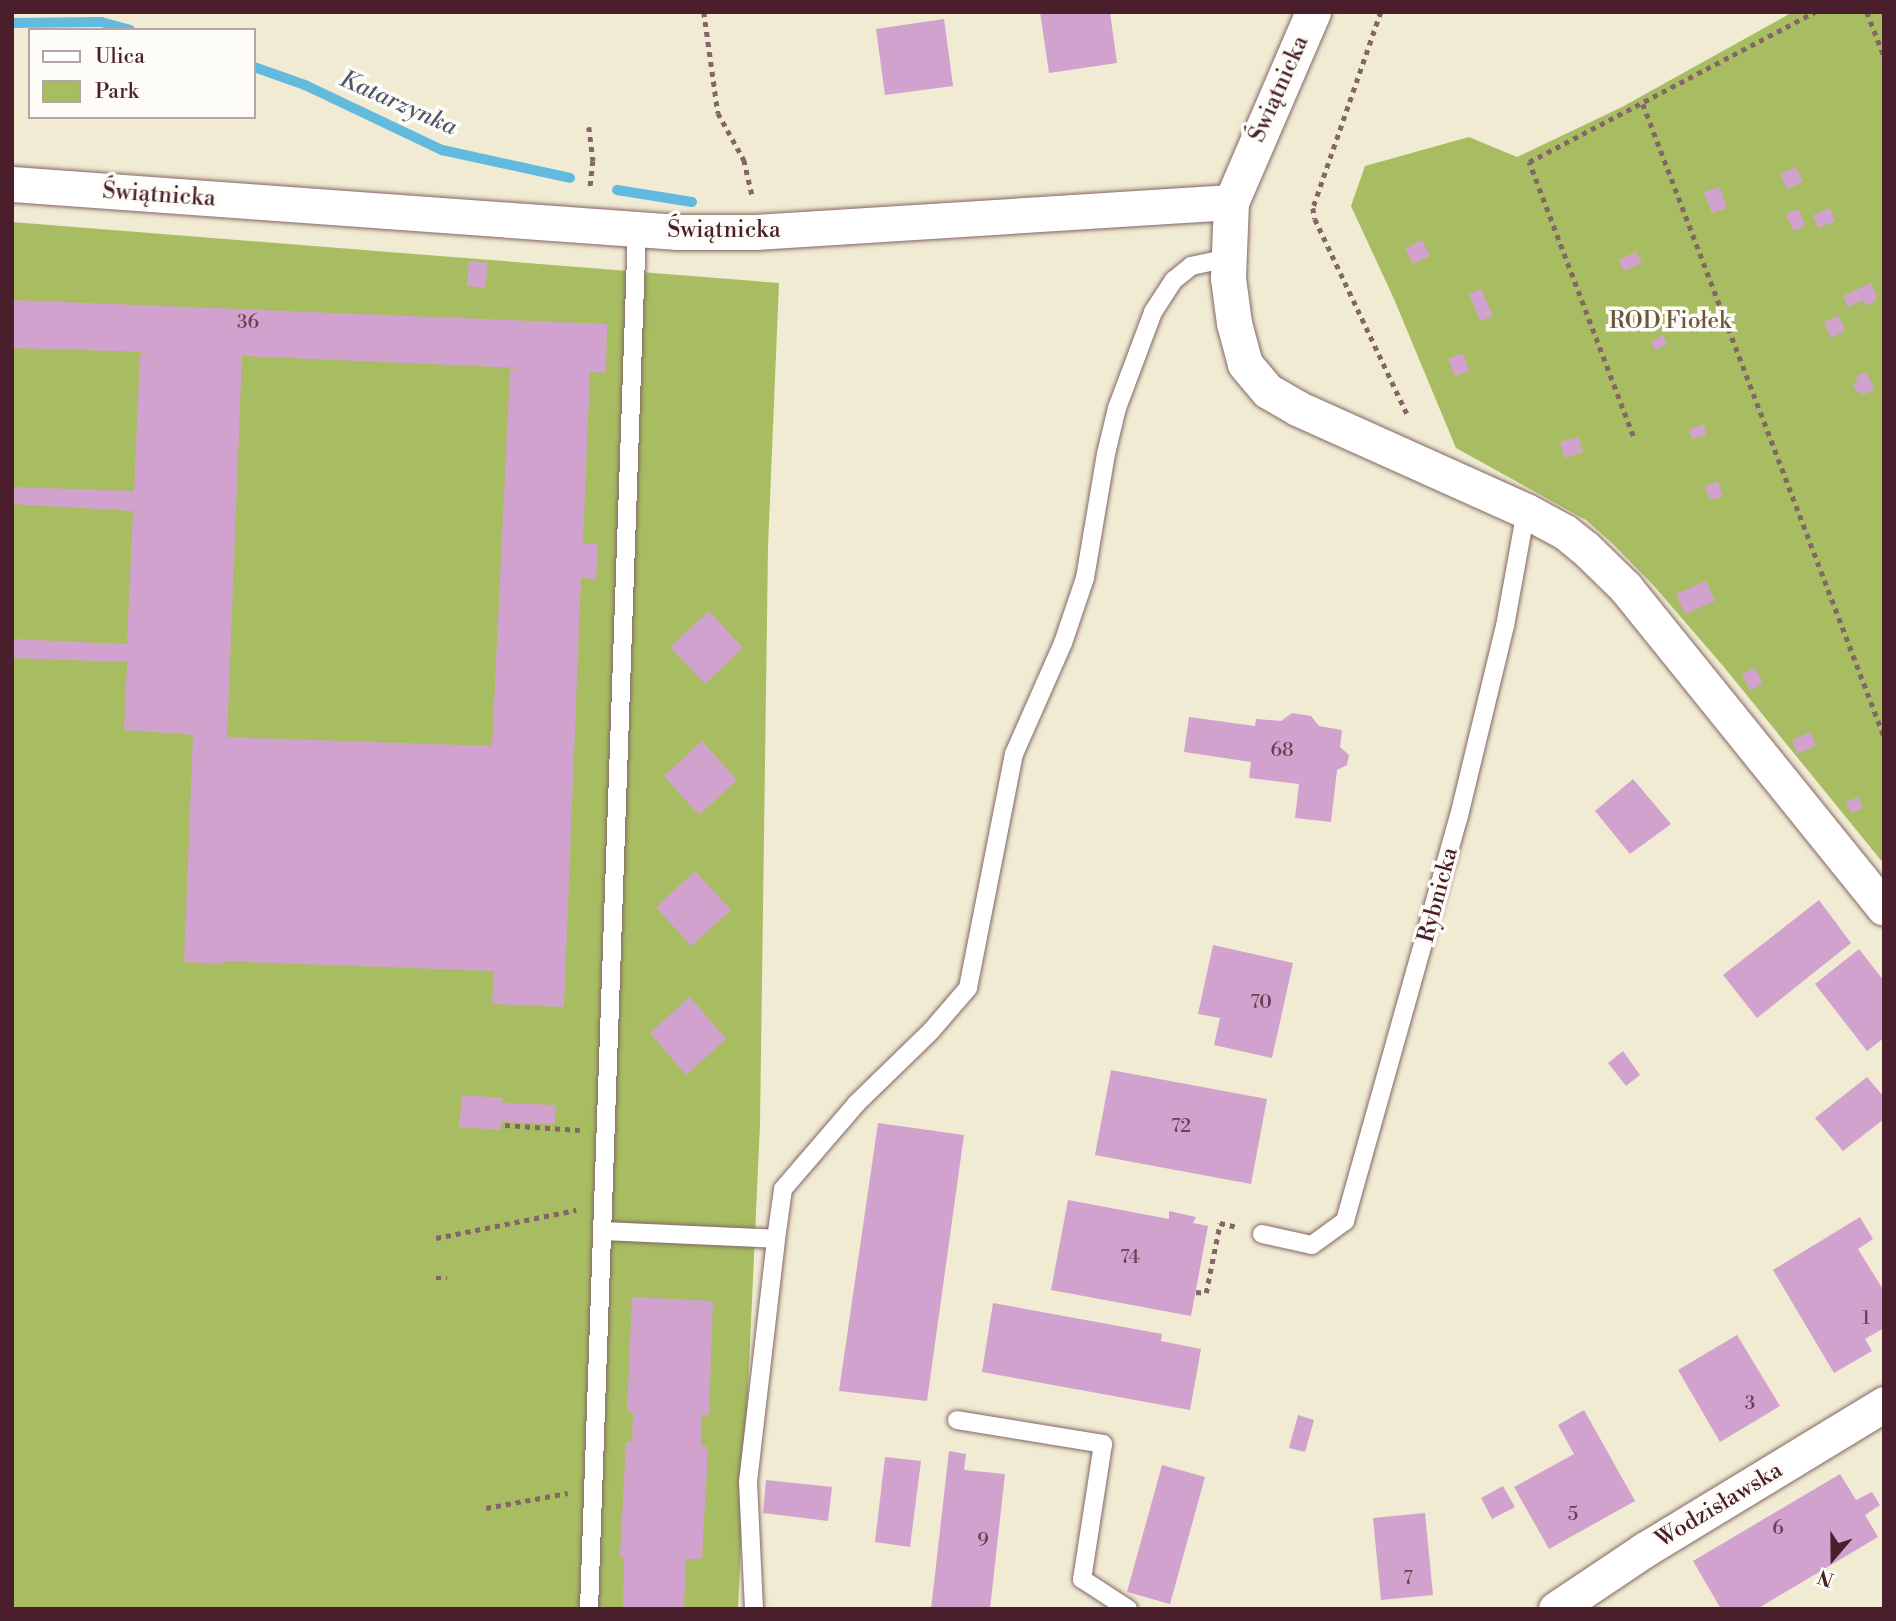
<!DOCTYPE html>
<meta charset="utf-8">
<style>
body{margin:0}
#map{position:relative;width:1896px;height:1621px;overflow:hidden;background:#f1ebd3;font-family:"Libre Bodoni",serif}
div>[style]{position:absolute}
.green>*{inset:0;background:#a8bd61}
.stream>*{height:10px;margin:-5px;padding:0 5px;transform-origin:5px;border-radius:5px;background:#62badf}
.building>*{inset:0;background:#d1a2ce}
.path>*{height:4.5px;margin-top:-2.25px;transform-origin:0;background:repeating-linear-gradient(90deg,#846666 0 5px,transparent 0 10px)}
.roads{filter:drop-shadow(0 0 2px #846666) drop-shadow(0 0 2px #846666)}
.service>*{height:18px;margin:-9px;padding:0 9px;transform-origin:9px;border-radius:9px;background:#fff}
.minor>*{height:35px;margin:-17.5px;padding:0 17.5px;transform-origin:17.5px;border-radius:17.5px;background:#fff}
span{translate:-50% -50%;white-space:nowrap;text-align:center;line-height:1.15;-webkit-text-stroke:7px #fdfcf7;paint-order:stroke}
.number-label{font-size:19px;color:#6c4054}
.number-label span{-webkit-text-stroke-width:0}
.street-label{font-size:23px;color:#4a1f2b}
.park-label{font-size:23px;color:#6b563e}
.water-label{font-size:24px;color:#52556a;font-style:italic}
.frame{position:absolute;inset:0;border:14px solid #4a1f2b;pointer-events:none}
.legend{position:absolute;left:28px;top:28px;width:228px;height:91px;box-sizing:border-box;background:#fdfcf7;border:2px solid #b5a4a5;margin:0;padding:9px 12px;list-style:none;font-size:21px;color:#4a1f2b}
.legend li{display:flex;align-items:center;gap:14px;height:35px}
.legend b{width:35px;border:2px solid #b5a4a5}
.north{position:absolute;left:1798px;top:1523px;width:70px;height:70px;-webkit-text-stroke:5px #fdfcf7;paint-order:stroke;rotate:200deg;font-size:19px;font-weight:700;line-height:28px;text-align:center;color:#4a1f2b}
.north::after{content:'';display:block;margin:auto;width:24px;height:32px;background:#4a1f2b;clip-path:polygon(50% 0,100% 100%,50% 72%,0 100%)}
</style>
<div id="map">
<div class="green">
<div style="clip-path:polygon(1793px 12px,1884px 12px,1884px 864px,1723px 666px,1654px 586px,1613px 544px,1586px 520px,1456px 448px,1394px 299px,1351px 206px,1365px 166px,1469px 137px,1517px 157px,1622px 107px)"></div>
<div style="clip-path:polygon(12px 222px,779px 283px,768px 547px,760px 1124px,738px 1609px,12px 1609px)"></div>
</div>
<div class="stream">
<div style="left:12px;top:23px;width:89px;rotate:-0.6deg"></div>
<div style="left:101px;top:22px;width:30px;rotate:15deg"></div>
<div style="left:254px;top:67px;width:54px;rotate:19.4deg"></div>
<div style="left:305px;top:85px;width:152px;rotate:25.4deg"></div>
<div style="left:442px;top:150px;width:131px;rotate:12.3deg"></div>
<div style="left:617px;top:190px;width:76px;rotate:9.1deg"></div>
</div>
<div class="building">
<div style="clip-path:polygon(1040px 12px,1110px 12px,1117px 63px,1049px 73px)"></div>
<div style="clip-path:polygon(944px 19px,953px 86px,885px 95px,876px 29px)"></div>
<div style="clip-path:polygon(1796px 167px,1803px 182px,1787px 189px,1780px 174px)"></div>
<div style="clip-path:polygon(1720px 187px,1727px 208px,1712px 213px,1704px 192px)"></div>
<div style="clip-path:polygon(1830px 208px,1835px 221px,1818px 228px,1813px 215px)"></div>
<div style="clip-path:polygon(1799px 209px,1805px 226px,1793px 231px,1786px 214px)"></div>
<div style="clip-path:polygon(1422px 240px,1430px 256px,1413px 264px,1405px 249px)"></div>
<div style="clip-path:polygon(1636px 252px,1642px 263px,1624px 271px,1619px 260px)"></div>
<div style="clip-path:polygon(469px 261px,488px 263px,485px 288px,467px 286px)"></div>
<div style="clip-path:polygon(1871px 283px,1878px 299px,1866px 306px,1863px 300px,1848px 307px,1843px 296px)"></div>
<div style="clip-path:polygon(1481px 289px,1493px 316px,1480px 321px,1469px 294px)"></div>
<div style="clip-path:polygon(evenodd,12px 300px,607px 324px,606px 373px,590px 372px,583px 544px,598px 544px,596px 579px,581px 578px,564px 1007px,492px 1004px,494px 971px,223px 961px,222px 964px,184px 962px,193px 735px,210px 736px,124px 730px,127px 662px,12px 658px,12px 639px,127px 644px,133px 511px,12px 504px,12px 487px,134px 491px,140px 353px,150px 352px,12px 348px,12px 300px,242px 356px,522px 368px,510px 369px,492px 746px,227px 737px,242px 356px)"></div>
<div style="clip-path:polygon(1839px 316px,1845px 331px,1831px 338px,1824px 322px)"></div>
<div style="clip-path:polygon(1663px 335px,1667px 344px,1655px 350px,1651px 342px)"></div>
<div style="clip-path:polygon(1463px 353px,1469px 371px,1455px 376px,1448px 359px)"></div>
<div style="clip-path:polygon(1867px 372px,1874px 390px,1862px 395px,1861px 391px,1856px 392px,1853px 384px,1858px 382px,1855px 376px)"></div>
<div style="clip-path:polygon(1704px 424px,1706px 435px,1692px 439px,1689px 429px)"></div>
<div style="clip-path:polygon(1578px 437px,1583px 452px,1565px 458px,1560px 442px)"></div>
<div style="clip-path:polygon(1718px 481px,1723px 496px,1710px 500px,1705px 486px)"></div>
<div style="clip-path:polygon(1706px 581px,1715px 601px,1685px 614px,1676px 594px)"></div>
<div style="clip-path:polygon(709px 611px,743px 648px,705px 684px,670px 647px)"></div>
<div style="clip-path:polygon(1755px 668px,1763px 684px,1750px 690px,1742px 674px)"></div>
<div style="clip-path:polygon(1292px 713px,1311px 716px,1319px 726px,1342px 730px,1340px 747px,1349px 755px,1347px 765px,1337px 770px,1331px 822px,1295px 818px,1299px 784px,1249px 778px,1251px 762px,1184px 752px,1189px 717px,1255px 726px,1256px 719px,1281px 721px)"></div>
<div style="clip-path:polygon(1811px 732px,1816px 746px,1797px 754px,1792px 740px)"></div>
<div style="clip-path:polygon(702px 741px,737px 780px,699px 815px,664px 776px)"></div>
<div style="clip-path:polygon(1633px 779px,1671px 824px,1630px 854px,1595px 811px)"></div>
<div style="clip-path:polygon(1858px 797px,1863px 808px,1851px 813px,1846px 802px)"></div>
<div style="clip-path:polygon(695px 871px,731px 910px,691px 946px,656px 907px)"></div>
<div style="clip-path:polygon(1819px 900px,1851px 943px,1757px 1018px,1723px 975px)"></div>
<div style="clip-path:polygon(1213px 945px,1293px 963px,1272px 1058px,1214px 1045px,1220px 1018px,1198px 1014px)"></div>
<div style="clip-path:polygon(1859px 949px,1884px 981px,1884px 1038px,1867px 1051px,1815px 984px)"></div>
<div style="clip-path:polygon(690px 997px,726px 1039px,686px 1075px,650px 1033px)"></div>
<div style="clip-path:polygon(1623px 1051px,1640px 1075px,1626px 1086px,1608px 1063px)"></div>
<div style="clip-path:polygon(1111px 1070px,1267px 1099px,1251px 1184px,1095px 1155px)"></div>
<div style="clip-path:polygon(1867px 1077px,1884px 1097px,1884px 1119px,1843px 1151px,1815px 1118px)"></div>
<div style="clip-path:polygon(462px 1095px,503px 1098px,502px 1103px,556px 1105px,555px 1124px,501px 1122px,501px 1130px,459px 1127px)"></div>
<div style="clip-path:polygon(878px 1123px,964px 1135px,927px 1401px,839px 1391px)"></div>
<div style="clip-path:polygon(1068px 1200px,1169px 1219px,1169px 1211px,1196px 1217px,1193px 1223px,1208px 1226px,1191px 1316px,1051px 1290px)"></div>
<div style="clip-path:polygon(1860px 1217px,1873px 1239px,1858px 1249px,1884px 1291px,1884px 1328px,1865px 1339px,1872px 1351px,1834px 1373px,1773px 1270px)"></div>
<div style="clip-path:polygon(632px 1297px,713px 1301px,709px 1415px,702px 1415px,701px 1446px,708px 1447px,702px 1559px,686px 1559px,684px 1609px,623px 1609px,624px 1557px,620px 1557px,626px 1443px,632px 1442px,633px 1412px,627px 1412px)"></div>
<div style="clip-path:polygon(993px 1303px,1162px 1334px,1161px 1341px,1201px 1349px,1190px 1410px,982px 1372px)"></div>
<div style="clip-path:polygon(1737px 1335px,1780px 1406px,1720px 1442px,1678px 1370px)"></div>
<div style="clip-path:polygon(1584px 1410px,1635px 1501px,1549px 1549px,1514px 1487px,1574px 1454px,1558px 1425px)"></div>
<div style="clip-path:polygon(1298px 1415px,1314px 1420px,1305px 1452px,1289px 1448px)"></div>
<div style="clip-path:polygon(949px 1451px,966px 1454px,964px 1470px,1005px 1474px,990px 1609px,931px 1609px)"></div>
<div style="clip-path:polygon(885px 1457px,921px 1461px,910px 1547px,875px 1542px)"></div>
<div style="clip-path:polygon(1162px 1465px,1205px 1477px,1170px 1604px,1127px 1592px)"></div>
<div style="clip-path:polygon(1840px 1474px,1856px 1500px,1872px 1492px,1880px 1505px,1865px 1515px,1878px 1537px,1757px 1609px,1721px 1609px,1693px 1561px)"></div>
<div style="clip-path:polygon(766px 1480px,832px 1487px,828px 1521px,763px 1513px)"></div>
<div style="clip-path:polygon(1503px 1486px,1515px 1507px,1492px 1519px,1481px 1498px)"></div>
<div style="clip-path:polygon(1425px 1513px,1433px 1595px,1381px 1600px,1373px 1518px)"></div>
</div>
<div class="path">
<div style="left:704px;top:12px;width:102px;rotate:82.1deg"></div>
<div style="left:718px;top:113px;width:54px;rotate:61deg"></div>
<div style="left:744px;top:160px;width:36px;rotate:77deg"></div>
<div style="left:1381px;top:12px;width:207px;rotate:109.1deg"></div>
<div style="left:1313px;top:208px;width:11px;rotate:80deg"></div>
<div style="left:1315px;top:219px;width:218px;rotate:64.7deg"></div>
<div style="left:1867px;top:12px;width:47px;rotate:68.9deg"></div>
<div style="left:1643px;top:104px;width:676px;rotate:69.13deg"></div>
<div style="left:589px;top:127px;width:34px;rotate:83deg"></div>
<div style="left:593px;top:161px;width:28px;rotate:96deg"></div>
<div style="left:1633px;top:436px;width:293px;rotate:-110.8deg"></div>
<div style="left:1529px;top:162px;width:323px;rotate:-27.7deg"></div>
<div style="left:505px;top:1125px;width:75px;rotate:3.8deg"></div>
<div style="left:436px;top:1238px;width:143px;rotate:-11.3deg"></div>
<div style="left:436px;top:1278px;width:11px"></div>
<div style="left:1196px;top:1292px;width:10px;rotate:6deg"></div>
<div style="left:1206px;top:1293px;width:71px;rotate:-78.7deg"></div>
<div style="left:1220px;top:1223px;width:18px;rotate:13deg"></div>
<div style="left:486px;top:1508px;width:83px;rotate:-10.4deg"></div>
</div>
<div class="roads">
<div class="service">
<div style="left:603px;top:1231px;width:173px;rotate:2.6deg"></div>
<div style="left:776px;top:1239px;width:50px;rotate:-82deg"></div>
<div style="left:783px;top:1189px;width:112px;rotate:-49.3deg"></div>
<div style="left:856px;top:1104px;width:105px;rotate:-44.2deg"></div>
<div style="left:931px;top:1031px;width:57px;rotate:-49.3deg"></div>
<div style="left:968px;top:988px;width:238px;rotate:-78.9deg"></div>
<div style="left:1014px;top:754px;width:121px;rotate:-66.2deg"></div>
<div style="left:1063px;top:643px;width:69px;rotate:-71.3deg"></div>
<div style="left:1085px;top:578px;width:126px;rotate:-80.4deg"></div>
<div style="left:1106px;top:454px;width:47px;rotate:-76.6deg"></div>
<div style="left:1117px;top:408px;width:103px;rotate:-69.4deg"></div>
<div style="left:1153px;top:312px;width:38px;rotate:-57deg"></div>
<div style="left:1174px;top:280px;width:22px;rotate:-39deg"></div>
<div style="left:1191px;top:266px;width:39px;rotate:-12deg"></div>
<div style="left:1262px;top:1234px;width:51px;rotate:12.4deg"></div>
<div style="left:1312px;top:1245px;width:41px;rotate:-36deg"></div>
<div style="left:1345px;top:1221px;width:417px;rotate:-74.3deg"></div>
<div style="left:1458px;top:820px;width:200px;rotate:-76.4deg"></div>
<div style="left:1505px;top:626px;width:117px;rotate:-79.7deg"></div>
<div style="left:957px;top:1420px;width:148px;rotate:9.3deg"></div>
<div style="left:1103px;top:1444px;width:137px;rotate:98.8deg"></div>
<div style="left:1082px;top:1579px;width:55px;rotate:33.1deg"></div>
<div style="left:589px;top:1609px;width:1381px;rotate:-88.01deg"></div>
<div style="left:754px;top:1609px;width:127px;rotate:-92.7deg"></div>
<div style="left:748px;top:1482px;width:245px;rotate:-83.4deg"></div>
</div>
<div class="minor">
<div style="left:1313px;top:12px;width:207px;rotate:113.3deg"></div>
<div style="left:1231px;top:202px;width:76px;rotate:92.3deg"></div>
<div style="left:1228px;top:278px;width:45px;rotate:82.4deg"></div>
<div style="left:1234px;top:323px;width:42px;rotate:75deg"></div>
<div style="left:1245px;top:364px;width:35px;rotate:50deg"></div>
<div style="left:1268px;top:391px;width:34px;rotate:30deg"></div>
<div style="left:1297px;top:408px;width:251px;rotate:24.2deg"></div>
<div style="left:1526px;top:511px;width:44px;rotate:28.3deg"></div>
<div style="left:1565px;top:532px;width:26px;rotate:39deg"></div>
<div style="left:1585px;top:548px;width:56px;rotate:44.3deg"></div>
<div style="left:1625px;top:587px;width:412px;rotate:51.1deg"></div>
<div style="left:12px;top:184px;width:668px;rotate:4.12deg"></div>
<div style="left:678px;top:232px;width:77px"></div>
<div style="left:755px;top:232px;width:477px;rotate:-3.6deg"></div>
<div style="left:1556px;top:1609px;width:106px;rotate:-33.8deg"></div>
<div style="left:1644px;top:1550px;width:281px;rotate:-31.3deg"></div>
</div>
</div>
<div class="number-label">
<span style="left:248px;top:323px">36</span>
<span style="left:1282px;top:751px">68</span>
<span style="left:1261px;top:1003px">70</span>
<span style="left:1181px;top:1127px">72</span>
<span style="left:1130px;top:1258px">74</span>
<span style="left:1866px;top:1319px">1</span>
<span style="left:1750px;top:1404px">3</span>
<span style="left:1573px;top:1515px">5</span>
<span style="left:1778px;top:1529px">6</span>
<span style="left:983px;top:1541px">9</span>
<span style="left:1408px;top:1579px">7</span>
</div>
<div class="street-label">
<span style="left:1279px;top:89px;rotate:-66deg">Świątnicka</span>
<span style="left:159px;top:195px;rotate:4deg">Świątnicka</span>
<span style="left:724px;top:230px">Świątnicka</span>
<span style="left:1438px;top:895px;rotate:-75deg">Rybnicka</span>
<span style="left:1719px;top:1505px;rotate:-31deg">Wodzisławska</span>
</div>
<div class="park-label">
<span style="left:1670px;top:321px">ROD Fiołek</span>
</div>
<div class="water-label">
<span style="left:398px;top:104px;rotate:24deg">Katarzynka</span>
</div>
<div class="frame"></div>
<ul class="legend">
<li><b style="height:9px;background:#fff"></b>Ulica</li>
<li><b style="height:19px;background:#a8bd61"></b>Park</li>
</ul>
<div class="north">N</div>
</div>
